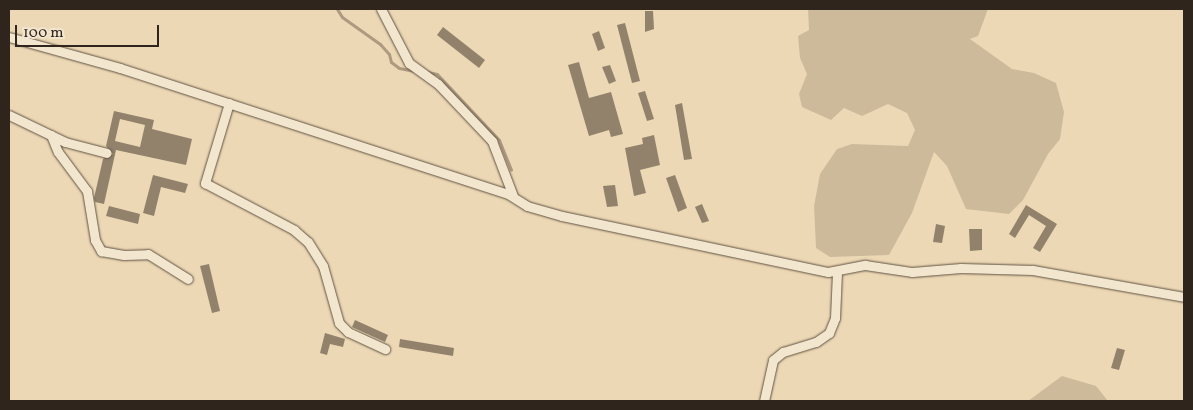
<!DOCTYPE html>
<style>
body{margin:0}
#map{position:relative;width:1193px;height:410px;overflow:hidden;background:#edd8b5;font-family:Vollkorn,serif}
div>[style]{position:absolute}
.green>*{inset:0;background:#cdba9b}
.stream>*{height:3px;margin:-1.5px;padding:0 1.5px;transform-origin:1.5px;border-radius:1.5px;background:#ad9b81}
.building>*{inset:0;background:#92826c}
.roads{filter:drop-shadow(0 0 1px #5f5242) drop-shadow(0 0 1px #5f5242)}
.street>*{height:9px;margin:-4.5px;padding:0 4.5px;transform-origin:4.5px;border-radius:4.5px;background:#f3e6cf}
span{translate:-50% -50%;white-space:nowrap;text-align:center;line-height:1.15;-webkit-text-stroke:4.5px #f3e6cf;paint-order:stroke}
.frame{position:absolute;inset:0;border:10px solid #30251c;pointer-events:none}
.scale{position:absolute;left:15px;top:25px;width:144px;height:22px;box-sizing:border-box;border:2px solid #30251c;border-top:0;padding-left:6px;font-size:15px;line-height:18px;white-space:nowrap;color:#30251c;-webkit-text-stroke:4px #f3e6cf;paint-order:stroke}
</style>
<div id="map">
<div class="green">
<div style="clip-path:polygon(808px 9px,988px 9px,978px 36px,970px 39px,1012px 69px,1034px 73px,1056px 83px,1064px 112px,1060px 139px,1048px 154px,1023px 200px,1009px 214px,966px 209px,947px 166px,934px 152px,912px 213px,889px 255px,830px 257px,816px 248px,814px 206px,820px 174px,837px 149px,852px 144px,908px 146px,915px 130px,907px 113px,888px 104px,862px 116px,844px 108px,831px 120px,802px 107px,799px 94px,807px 74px,800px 58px,798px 36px,809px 30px)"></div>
<div style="clip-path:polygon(1062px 376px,1096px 386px,1108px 401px,1028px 401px)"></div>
</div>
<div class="stream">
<div style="left:337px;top:9px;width:9px;rotate:58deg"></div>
<div style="left:342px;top:17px;width:47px;rotate:35.4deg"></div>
<div style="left:380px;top:44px;width:13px;rotate:48deg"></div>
<div style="left:389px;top:54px;width:8px;rotate:76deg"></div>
<div style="left:391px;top:62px;width:10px;rotate:37deg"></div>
<div style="left:399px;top:68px;width:16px;rotate:11deg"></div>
<div style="left:424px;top:71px;width:13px;rotate:13deg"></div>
<div style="left:437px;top:74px;width:91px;rotate:46.8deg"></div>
<div style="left:499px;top:140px;width:32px;rotate:68deg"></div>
</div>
<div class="building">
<div style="clip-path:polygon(645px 11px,653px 11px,654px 29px,645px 32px)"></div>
<div style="clip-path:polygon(625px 23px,640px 81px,632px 83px,617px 25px)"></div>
<div style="clip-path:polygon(443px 27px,485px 60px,479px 68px,437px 35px)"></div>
<div style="clip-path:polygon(599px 31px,605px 48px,598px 51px,592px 34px)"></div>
<div style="clip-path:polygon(579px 62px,589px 98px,611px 92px,623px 134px,611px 137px,609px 130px,589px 136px,568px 65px)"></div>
<div style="clip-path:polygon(610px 65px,616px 81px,609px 84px,602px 67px)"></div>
<div style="clip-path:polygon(645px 91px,654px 119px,647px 121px,638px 93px)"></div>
<div style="clip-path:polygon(682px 103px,692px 159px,684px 160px,675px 105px)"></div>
<div style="clip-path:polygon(evenodd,114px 111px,154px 120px,152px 129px,192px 139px,186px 165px,116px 150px,104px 204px,95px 202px,94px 198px,103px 159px,113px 154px,106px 146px,114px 111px,120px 119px,145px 125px,140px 147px,115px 141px,120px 119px)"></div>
<div style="clip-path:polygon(654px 135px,660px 165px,640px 170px,646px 193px,634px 196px,625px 148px,643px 144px,642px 138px)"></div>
<div style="clip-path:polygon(153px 175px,188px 184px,185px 193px,161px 187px,154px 216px,143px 213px)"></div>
<div style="clip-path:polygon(675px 175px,687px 208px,678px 212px,666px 178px)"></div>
<div style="clip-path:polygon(615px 185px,618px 206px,607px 207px,603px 186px)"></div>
<div style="clip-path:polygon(702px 204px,709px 221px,702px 223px,695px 207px)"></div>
<div style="clip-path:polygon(1026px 205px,1057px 224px,1040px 252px,1033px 248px,1046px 226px,1029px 215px,1015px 238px,1009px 234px)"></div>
<div style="clip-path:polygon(109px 206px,140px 214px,138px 224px,106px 216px)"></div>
<div style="clip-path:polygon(936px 224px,945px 226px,942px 243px,933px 242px)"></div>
<div style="clip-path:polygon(969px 229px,982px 229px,982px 250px,970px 251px)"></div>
<div style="clip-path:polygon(209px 264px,220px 311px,212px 313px,200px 266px)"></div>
<div style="clip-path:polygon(355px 320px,388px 335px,385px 342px,352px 327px)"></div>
<div style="clip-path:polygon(325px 333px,345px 339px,343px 347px,330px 344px,327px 355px,320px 353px)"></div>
<div style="clip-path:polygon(400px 339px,454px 348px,453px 356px,399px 347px)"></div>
<div style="clip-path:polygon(1117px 348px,1125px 350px,1119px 370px,1111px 368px)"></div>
</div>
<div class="roads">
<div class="street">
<div style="left:381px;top:9px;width:61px;rotate:62.6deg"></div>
<div style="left:409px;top:63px;width:36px;rotate:36deg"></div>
<div style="left:438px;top:84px;width:79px;rotate:46.5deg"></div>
<div style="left:492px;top:141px;width:59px;rotate:69.1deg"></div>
<div style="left:9px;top:37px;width:115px;rotate:15.6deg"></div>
<div style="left:120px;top:68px;width:408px;rotate:18deg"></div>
<div style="left:508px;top:194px;width:22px;rotate:32deg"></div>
<div style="left:527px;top:206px;width:36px;rotate:16deg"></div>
<div style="left:562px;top:216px;width:272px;rotate:11.9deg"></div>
<div style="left:828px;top:272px;width:38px;rotate:-11deg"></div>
<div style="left:865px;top:265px;width:48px;rotate:8.5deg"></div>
<div style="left:912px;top:272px;width:49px;rotate:-4.7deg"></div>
<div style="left:961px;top:268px;width:72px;rotate:1.6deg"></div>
<div style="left:1033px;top:270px;width:153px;rotate:10.1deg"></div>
<div style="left:229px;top:103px;width:84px;rotate:106.7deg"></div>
<div style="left:205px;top:183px;width:101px;rotate:27.8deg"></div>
<div style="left:294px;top:230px;width:18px;rotate:41deg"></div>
<div style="left:308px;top:242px;width:28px;rotate:58deg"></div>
<div style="left:323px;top:266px;width:59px;rotate:74.3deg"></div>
<div style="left:339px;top:323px;width:13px;rotate:45deg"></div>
<div style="left:348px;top:332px;width:41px;rotate:24.7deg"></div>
<div style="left:9px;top:115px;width:62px;rotate:25.7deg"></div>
<div style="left:65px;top:142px;width:43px;rotate:14.7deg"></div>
<div style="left:51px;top:135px;width:18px;rotate:68deg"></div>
<div style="left:58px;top:152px;width:49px;rotate:53.4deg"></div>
<div style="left:87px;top:191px;width:50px;rotate:80.7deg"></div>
<div style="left:95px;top:240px;width:13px;rotate:61deg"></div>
<div style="left:101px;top:251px;width:23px;rotate:10deg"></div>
<div style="left:124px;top:255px;width:24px;rotate:-2deg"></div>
<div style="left:148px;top:254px;width:47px;rotate:32deg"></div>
<div style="left:764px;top:401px;width:42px;rotate:-77.6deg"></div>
<div style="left:773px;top:360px;width:13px;rotate:-39deg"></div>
<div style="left:783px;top:352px;width:34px;rotate:-17deg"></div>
<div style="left:816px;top:342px;width:16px;rotate:-35deg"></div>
<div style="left:829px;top:333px;width:16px;rotate:-68deg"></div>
<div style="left:835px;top:318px;width:46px;rotate:-87.5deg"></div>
</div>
</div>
<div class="frame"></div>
<div class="scale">100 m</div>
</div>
